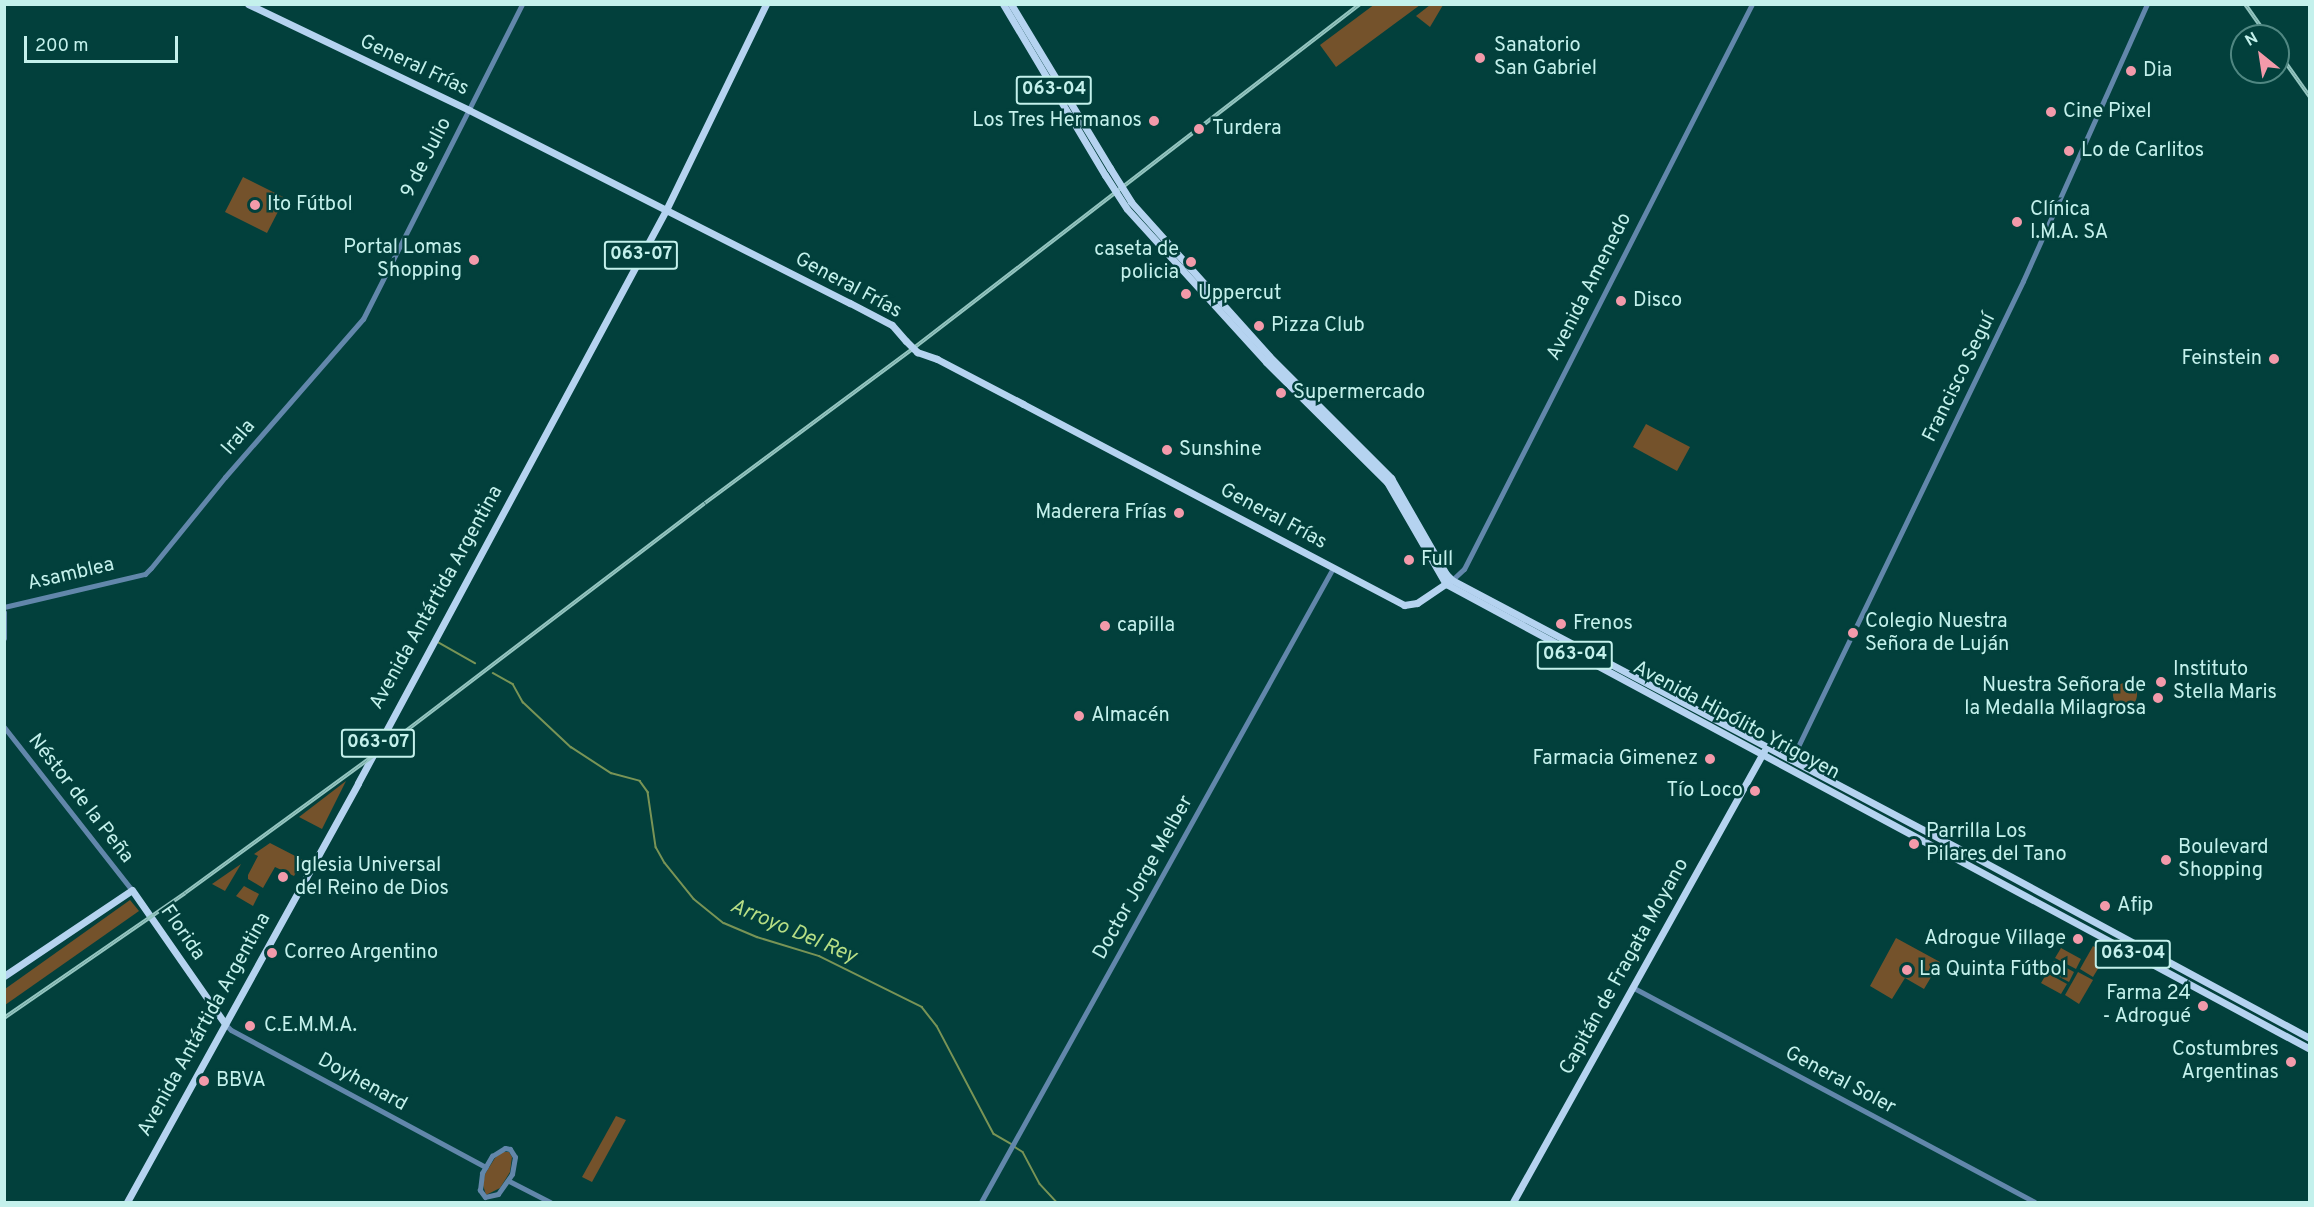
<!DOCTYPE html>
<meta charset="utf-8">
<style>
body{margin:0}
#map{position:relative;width:2314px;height:1207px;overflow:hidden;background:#02403c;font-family:Overpass,sans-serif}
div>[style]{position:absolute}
.green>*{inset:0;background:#74522b}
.round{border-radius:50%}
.stream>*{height:1.5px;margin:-0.75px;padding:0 0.75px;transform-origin:0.75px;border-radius:0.75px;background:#799456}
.minor>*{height:5px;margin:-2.5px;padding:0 2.5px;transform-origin:2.5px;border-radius:2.5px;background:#6287ab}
.major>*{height:7px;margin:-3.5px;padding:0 3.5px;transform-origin:3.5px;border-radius:3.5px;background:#b5d3f0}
.rail>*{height:4px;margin-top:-2px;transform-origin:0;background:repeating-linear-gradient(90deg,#02403c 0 4.5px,#94c5c0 0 9px);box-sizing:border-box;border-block:2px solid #94c5c0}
.major-bridge>*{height:7px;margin:-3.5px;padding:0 3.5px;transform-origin:3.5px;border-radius:3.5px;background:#b5d3f0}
.dots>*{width:16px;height:16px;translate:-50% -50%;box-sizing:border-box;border:3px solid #02403c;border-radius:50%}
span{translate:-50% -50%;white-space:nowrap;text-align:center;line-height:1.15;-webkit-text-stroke:5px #02403c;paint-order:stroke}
.shield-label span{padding:2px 4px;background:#02403c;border:2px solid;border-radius:4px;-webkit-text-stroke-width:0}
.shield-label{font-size:18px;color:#c4f1ec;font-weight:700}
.poi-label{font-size:20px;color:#c4f1ec}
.left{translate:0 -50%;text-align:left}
.right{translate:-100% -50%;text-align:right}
.street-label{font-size:20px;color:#c4f1ec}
.water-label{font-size:21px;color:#b7de85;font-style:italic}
.frame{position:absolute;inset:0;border:6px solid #c4f1ec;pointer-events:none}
.north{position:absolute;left:2230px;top:24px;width:60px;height:60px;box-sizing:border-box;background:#02403c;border:2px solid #508782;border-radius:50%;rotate:330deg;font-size:16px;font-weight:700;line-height:24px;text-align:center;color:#c4f1ec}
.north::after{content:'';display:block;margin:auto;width:21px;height:27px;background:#f39aaa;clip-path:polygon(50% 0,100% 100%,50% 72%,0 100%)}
.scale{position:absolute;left:24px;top:36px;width:154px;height:27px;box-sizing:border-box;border:3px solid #c4f1ec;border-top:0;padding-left:8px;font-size:18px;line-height:21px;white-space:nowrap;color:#c4f1ec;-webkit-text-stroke:4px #02403c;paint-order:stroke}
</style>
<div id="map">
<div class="green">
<div style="clip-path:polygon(1375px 4px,1420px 5px,1336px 67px,1320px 45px)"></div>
<div style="clip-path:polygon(1430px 5px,1443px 5px,1430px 27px,1416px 16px)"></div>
<div style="clip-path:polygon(243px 177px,285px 198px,267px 233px,225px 212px)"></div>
<div style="clip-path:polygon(1646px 424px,1690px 447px,1677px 471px,1633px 447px)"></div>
<div class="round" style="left:2113px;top:683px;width:24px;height:24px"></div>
<div style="clip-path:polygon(346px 781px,322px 829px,299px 817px)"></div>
<div style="clip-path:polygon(270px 843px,303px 860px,294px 876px,275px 867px,263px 888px,248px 879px,248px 875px,258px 856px,254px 854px)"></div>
<div style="clip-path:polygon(241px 864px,225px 891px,212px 884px)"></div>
<div style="clip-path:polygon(244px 886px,259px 894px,253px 906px,236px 896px)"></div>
<div style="clip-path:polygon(130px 900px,139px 911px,5px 1005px,5px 989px)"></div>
<div style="clip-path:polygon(1896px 938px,1940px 962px,1924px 989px,1905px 978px,1892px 999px,1870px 986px)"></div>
<div style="clip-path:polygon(2093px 946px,2107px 954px,2093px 977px,2080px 969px)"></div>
<div style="clip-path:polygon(2061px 948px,2081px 959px,2076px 969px,2055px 958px)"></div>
<div style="clip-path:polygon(2054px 961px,2074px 972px,2069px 982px,2048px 971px)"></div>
<div style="clip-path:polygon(2078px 972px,2093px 980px,2079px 1004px,2065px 995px)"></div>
<div style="clip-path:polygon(2047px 973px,2067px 984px,2061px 994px,2041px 983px)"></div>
<div style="clip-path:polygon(616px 1116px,626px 1120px,592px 1182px,582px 1177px)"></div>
<div style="clip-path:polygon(502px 1152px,509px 1152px,512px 1157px,510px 1172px,500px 1188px,486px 1195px,483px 1185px,485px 1174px,495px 1158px)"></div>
</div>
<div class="stream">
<div style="left:436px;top:641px;width:45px;rotate:29.4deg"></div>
<div style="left:493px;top:673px;width:23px;rotate:29deg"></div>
<div style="left:513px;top:684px;width:21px;rotate:61deg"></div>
<div style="left:523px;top:702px;width:66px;rotate:43.2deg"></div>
<div style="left:571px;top:747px;width:48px;rotate:33deg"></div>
<div style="left:611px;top:773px;width:30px;rotate:15deg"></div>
<div style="left:640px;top:781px;width:14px;rotate:54deg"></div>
<div style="left:648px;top:792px;width:56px;rotate:81.7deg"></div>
<div style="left:656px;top:847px;width:18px;rotate:61deg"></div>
<div style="left:665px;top:863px;width:46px;rotate:51.1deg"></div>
<div style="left:694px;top:899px;width:38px;rotate:39deg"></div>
<div style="left:724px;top:923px;width:36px;rotate:23deg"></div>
<div style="left:757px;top:937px;width:65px;rotate:17deg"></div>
<div style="left:819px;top:956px;width:115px;rotate:26.3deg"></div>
<div style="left:922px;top:1007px;width:24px;rotate:52deg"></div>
<div style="left:937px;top:1026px;width:122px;rotate:62.2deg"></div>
<div style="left:994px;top:1134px;width:20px;rotate:30deg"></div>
<div style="left:1015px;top:1147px;width:9px;rotate:32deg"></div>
<div style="left:1023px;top:1152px;width:36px;rotate:62deg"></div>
<div style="left:1040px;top:1184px;width:25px;rotate:47deg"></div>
</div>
<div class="minor">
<div style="left:1452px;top:580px;width:16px;rotate:-43deg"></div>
<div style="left:1464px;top:569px;width:634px;rotate:-62.99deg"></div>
<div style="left:4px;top:607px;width:145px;rotate:-13.2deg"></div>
<div style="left:145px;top:574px;width:8px;rotate:-45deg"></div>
<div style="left:151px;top:568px;width:117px;rotate:-50.9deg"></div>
<div style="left:225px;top:477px;width:210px;rotate:-48.9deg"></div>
<div style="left:363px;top:319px;width:353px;rotate:-63.2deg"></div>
<div style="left:4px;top:612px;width:26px;rotate:90deg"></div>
<div style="left:4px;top:727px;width:207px;rotate:51.9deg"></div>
<div style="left:1791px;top:761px;width:533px;rotate:-64.2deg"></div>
<div style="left:2023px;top:281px;width:303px;rotate:-65.9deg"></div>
<div style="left:1632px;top:987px;width:456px;rotate:28.1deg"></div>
<div style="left:225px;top:1024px;width:8px;rotate:45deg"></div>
<div style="left:231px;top:1030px;width:289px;rotate:28.3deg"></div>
<div style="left:505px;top:1148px;width:5px;rotate:11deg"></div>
<div style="left:510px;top:1149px;width:9px;rotate:58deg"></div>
<div style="left:515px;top:1157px;width:17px;rotate:100deg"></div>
<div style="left:512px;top:1174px;width:24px;rotate:125deg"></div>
<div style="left:498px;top:1194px;width:13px;rotate:167deg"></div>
<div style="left:485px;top:1197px;width:9px;rotate:-126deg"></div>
<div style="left:480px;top:1190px;width:17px;rotate:-83deg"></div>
<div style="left:482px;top:1173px;width:20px;rotate:-60deg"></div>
<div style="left:492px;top:1156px;width:15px;rotate:-32deg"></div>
<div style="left:509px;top:1181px;width:46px;rotate:27.1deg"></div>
<div style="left:981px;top:1202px;width:725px;rotate:-60.96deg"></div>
</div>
<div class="major">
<div style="left:248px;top:4px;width:245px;rotate:25.6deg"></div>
<div style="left:469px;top:110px;width:427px;rotate:26.9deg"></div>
<div style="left:850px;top:303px;width:47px;rotate:27.6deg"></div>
<div style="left:892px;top:325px;width:21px;rotate:49deg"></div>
<div style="left:1003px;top:4px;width:199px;rotate:59.2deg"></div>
<div style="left:1011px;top:4px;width:192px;rotate:58.9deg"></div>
<div style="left:1131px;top:202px;width:207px;rotate:48.1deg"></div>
<div style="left:1269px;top:356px;width:173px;rotate:45deg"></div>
<div style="left:1391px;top:478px;width:111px;rotate:60.2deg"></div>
<div style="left:1446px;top:574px;width:8px;rotate:45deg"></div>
<div style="left:1452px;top:580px;width:587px;rotate:27.92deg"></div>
<div style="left:1971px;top:855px;width:385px;rotate:28.4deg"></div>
<div style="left:1127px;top:209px;width:207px;rotate:47.7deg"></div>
<div style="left:1266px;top:362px;width:170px;rotate:44.8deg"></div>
<div style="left:1387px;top:482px;width:118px;rotate:60deg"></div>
<div style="left:1446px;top:584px;width:981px;rotate:28.29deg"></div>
<div style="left:917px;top:352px;width:21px;rotate:19deg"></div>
<div style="left:937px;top:359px;width:97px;rotate:27.6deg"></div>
<div style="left:1023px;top:404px;width:431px;rotate:27.8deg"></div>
<div style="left:1404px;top:605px;width:13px;rotate:-9deg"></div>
<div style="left:1417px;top:603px;width:36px;rotate:-34deg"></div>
<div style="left:4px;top:976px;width:154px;rotate:-33.9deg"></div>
<div style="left:132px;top:890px;width:163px;rotate:55.2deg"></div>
<div style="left:127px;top:1202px;width:478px;rotate:-61.1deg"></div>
<div style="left:358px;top:783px;width:651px;rotate:-61.74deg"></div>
<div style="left:666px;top:210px;width:229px;rotate:-64.1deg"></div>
<div style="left:1513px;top:1202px;width:516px;rotate:-60.9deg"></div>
</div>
<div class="rail">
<div style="left:2245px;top:4px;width:39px;rotate:55deg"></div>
<div style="left:2278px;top:52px;width:55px;rotate:54.6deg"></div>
<div style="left:4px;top:1018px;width:220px;rotate:-34.6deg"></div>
<div style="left:185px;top:893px;width:228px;rotate:-36.1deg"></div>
<div style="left:369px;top:759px;width:422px;rotate:-37.3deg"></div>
<div style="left:705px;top:503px;width:262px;rotate:-36.6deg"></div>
<div style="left:915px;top:347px;width:562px;rotate:-37.62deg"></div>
</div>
<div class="major-bridge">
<div style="left:1110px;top:168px;width:40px;rotate:58deg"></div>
<div style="left:1105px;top:175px;width:40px;rotate:57.1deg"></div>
<div style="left:906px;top:341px;width:16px;rotate:45deg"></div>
</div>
<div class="dots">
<div style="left:1480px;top:58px;background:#f39aaa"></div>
<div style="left:2131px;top:71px;background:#f39aaa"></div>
<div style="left:2051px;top:112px;background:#f39aaa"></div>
<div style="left:1154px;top:121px;background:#f39aaa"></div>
<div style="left:1199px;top:129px;background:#f39aaa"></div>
<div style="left:2069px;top:151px;background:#f39aaa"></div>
<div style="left:255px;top:205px;background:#f39aaa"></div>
<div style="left:2017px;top:222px;background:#f39aaa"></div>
<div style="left:474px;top:260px;background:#f39aaa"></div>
<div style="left:1191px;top:262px;background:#f39aaa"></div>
<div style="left:1186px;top:294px;background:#f39aaa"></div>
<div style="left:1621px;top:301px;background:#f39aaa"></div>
<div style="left:1259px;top:326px;background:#f39aaa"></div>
<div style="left:2274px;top:359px;background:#f39aaa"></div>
<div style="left:1281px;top:393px;background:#f39aaa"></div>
<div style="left:1167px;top:450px;background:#f39aaa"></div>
<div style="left:1179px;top:513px;background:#f39aaa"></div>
<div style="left:1409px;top:560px;background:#f39aaa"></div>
<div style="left:1561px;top:624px;background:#f39aaa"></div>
<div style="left:1105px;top:626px;background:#f39aaa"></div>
<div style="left:1853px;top:633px;background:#f39aaa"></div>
<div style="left:2161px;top:682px;background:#f39aaa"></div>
<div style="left:2158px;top:698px;background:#f39aaa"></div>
<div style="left:1079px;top:716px;background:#f39aaa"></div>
<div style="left:1710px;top:759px;background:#f39aaa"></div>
<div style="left:1755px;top:791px;background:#f39aaa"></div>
<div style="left:1914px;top:844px;background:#f39aaa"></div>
<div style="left:2166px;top:860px;background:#f39aaa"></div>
<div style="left:283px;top:877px;background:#f39aaa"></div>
<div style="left:2105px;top:906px;background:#f39aaa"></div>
<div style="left:2078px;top:939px;background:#f39aaa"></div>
<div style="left:272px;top:953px;background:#f39aaa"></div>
<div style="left:1907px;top:970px;background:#f39aaa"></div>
<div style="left:2203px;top:1006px;background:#f39aaa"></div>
<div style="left:250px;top:1026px;background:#f39aaa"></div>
<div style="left:2291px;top:1062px;background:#f39aaa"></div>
<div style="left:204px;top:1081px;background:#f39aaa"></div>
</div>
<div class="shield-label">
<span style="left:1054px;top:90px">063-04</span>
<span style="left:641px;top:255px">063-07</span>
<span style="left:1575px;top:655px">063-04</span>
<span style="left:378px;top:743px">063-07</span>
<span style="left:2133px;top:954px">063-04</span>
</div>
<div class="poi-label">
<span class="left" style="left:1494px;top:58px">Sanatorio<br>San Gabriel</span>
<span class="left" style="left:2143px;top:71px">Dia</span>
<span class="left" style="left:2063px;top:112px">Cine Pixel</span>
<span class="right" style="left:1142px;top:121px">Los Tres Hermanos</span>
<span class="left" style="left:1212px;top:129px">Turdera</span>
<span class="left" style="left:2081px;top:151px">Lo de Carlitos</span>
<span class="left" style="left:267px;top:205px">Ito Fútbol</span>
<span class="left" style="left:2030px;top:222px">Clínica<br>I.M.A. SA</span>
<span class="right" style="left:462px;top:260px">Portal Lomas<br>Shopping</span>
<span class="right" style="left:1179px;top:262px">caseta de<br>policia</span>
<span class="left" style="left:1198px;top:294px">Uppercut</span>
<span class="left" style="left:1633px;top:301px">Disco</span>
<span class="left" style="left:1271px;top:326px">Pizza Club</span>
<span class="right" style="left:2262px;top:359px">Feinstein</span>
<span class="left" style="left:1293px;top:393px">Supermercado</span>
<span class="left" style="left:1179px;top:450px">Sunshine</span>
<span class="right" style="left:1167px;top:513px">Maderera Frías</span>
<span class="left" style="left:1421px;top:560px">Full</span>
<span class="left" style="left:1865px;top:634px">Colegio Nuestra<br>Señora de Luján</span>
<span class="left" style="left:1573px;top:624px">Frenos</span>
<span class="left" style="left:1117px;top:626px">capilla</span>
<span class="left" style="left:2173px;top:682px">Instituto<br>Stella Maris</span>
<span class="right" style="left:2146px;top:698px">Nuestra Señora de<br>la Medalla Milagrosa</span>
<span class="left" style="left:1091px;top:716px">Almacén</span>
<span class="right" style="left:1698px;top:759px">Farmacia Gimenez</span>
<span class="right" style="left:1743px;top:791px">Tío Loco</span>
<span class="left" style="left:1926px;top:844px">Parrilla Los<br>Pilares del Tano</span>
<span class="left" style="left:2178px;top:860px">Boulevard<br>Shopping</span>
<span class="left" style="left:295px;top:878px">Iglesia Universal<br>del Reino de Dios</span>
<span class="left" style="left:2117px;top:906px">Afip</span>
<span class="right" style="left:2066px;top:939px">Adrogue Village</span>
<span class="left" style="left:284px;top:953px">Correo Argentino</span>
<span class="left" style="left:1919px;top:970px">La Quinta Fútbol</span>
<span class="right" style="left:2191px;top:1006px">Farma 24<br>- Adrogué</span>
<span class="left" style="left:264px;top:1026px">C.E.M.M.A.</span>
<span class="right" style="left:2279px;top:1062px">Costumbres<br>Argentinas</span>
<span class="left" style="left:216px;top:1081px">BBVA</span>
</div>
<div class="street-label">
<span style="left:414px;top:66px;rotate:25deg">General Frías</span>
<span style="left:427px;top:158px;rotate:-63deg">9 de Julio</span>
<span style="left:848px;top:286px;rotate:28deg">General Frías</span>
<span style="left:1590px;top:287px;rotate:-63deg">Avenida Amenedo</span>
<span style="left:1960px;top:378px;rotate:-64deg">Francisco Seguí</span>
<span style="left:239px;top:438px;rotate:-49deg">Irala</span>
<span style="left:1273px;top:517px;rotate:28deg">General Frías</span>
<span style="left:71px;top:575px;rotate:-13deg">Asamblea</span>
<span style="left:437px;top:598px;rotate:-61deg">Avenida Antártida Argentina</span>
<span style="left:1736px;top:721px;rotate:28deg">Avenida Hipólito Yrigoyen</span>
<span style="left:80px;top:799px;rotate:52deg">Néstor de la Peña</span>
<span style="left:1144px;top:878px;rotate:-61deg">Doctor Jorge Melber</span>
<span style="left:182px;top:933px;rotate:55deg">Florida</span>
<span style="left:1625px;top:967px;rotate:-61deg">Capitán de Fragata Moyano</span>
<span style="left:205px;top:1025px;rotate:-61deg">Avenida Antártida Argentina</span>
<span style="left:1840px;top:1081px;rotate:28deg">General Soler</span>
<span style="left:362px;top:1083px;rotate:29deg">Doyhenard</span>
</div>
<div class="water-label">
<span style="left:793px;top:932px;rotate:23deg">Arroyo Del Rey</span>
</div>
<div class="frame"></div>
<div class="north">N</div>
<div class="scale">200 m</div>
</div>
